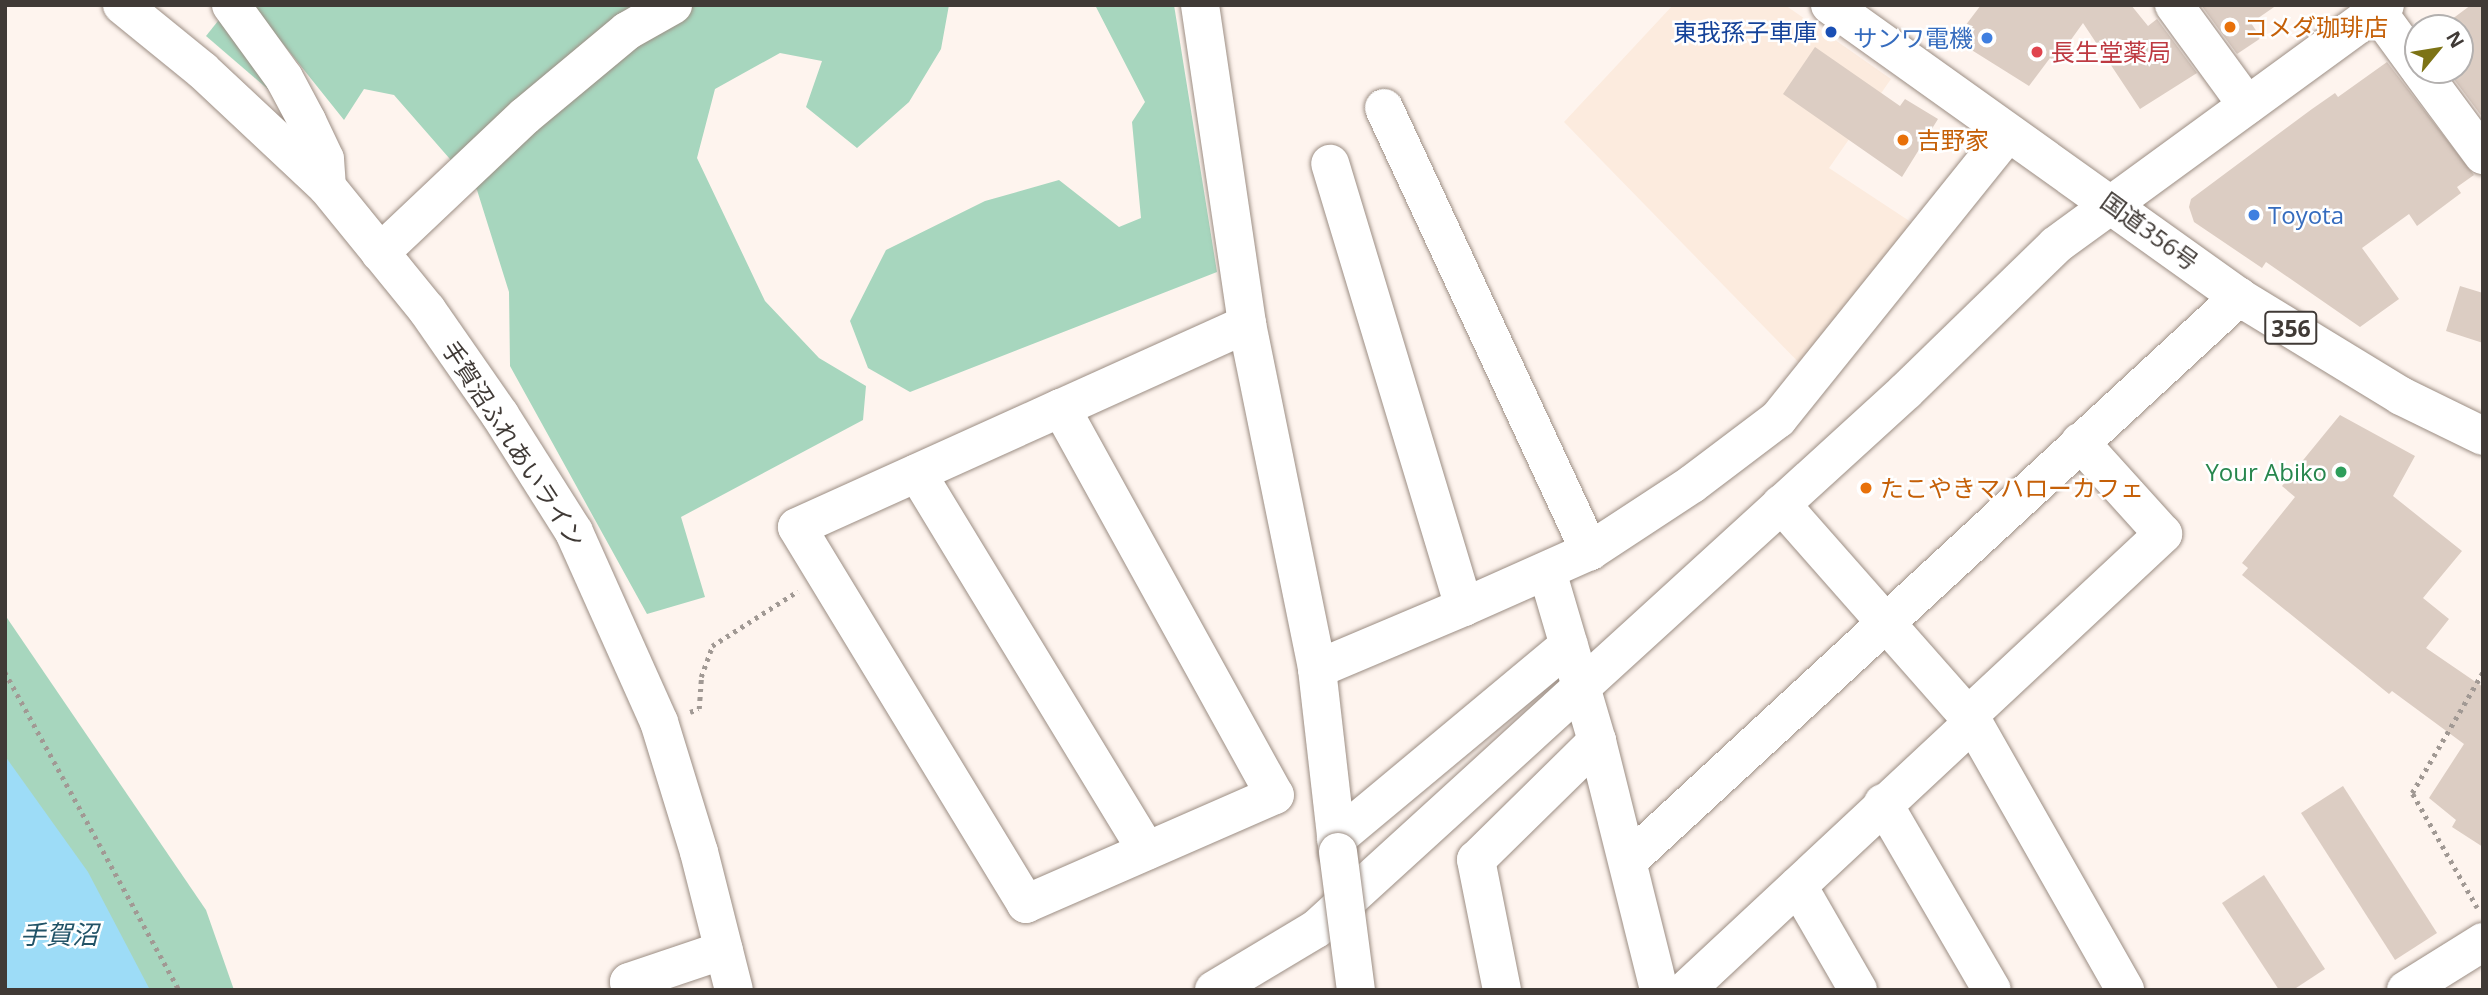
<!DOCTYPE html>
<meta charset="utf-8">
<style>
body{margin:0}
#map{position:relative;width:2488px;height:995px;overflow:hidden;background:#fef4ee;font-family:"Open Sans","Noto Sans JP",sans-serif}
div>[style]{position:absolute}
.built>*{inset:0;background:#fcebde}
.green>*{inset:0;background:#a7d6be}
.water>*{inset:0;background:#9ddcf7}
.building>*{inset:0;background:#dccdc3}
.path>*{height:4.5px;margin-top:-2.25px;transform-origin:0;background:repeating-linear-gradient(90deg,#a19994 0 3.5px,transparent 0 8.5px)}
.roads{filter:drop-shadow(0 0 2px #9c8e84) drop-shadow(0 0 2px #9c8e84)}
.minor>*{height:38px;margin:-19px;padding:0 19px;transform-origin:19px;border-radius:19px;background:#fff}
.highway>*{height:38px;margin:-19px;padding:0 19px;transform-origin:19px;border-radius:19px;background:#fff}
.bridges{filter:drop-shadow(0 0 2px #9c8e84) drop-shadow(0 0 2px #9c8e84)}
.minor-bridge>*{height:38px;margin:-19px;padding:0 19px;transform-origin:19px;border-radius:19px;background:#fff}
.dots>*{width:19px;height:19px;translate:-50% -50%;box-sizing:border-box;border:4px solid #fff;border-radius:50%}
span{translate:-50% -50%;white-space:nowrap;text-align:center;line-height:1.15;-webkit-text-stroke:5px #fff;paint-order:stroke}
.shield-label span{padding:2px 5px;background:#fff;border:2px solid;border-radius:5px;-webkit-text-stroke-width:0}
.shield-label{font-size:23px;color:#403a36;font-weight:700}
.food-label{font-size:24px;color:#c56008}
.left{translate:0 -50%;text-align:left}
.transit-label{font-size:24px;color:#164399}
.right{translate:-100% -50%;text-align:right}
.shop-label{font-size:24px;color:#366cbe}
.health-label{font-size:24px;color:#be3a42}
.street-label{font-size:24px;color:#403a36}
.leisure-label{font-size:24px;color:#27864d}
.water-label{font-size:26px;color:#215367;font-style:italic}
.frame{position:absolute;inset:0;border:7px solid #403a36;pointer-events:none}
.north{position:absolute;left:2404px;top:14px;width:70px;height:70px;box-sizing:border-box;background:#fff;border:2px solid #b3b0af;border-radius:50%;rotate:60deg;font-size:19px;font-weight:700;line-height:28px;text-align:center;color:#403a36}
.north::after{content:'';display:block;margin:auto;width:24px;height:32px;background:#7d7315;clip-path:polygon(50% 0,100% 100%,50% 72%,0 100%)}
</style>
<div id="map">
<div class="built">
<div style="clip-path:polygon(1673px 5px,1785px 5px,1891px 79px,1829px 168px,1923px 230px,1810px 374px,1564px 122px)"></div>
</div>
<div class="green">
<div style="clip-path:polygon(252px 5px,949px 5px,941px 49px,909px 102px,857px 148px,806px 107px,822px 61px,780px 53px,715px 89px,697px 158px,765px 301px,819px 358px,866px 386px,863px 420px,681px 517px,705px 597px,647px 614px,510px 366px,509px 292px,477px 190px,394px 95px,364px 89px,344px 120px)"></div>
<div style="clip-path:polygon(1095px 5px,1174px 5px,1217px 272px,910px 392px,868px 368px,850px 321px,886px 250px,985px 201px,1059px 180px,1119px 227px,1141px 218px,1132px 122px,1145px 102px)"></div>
<div style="clip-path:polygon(226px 11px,270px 91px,206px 36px)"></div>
<div style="clip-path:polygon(5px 615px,206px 910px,234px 990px,114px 990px,5px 794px)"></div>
</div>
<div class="water">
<div style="clip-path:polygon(5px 756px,88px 872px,150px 990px,5px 990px)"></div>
</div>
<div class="building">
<div style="clip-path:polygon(1981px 5px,2131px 5px,2148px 26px,2157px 19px,2197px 73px,2140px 109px,2083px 23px,2055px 62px,2050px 58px,2029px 86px,1962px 44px,1972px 32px,1965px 26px)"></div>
<div style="clip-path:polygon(2201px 5px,2277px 5px,2251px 23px,2261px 38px,2237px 54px)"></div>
<div style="clip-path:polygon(2471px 5px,2483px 5px,2483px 118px,2447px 70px,2460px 70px,2460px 28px,2440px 28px)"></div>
<div style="clip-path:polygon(1815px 47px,1900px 106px,1905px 99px,1938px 119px,1902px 177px,1783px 94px)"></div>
<div style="clip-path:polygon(2387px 62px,2474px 175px,2457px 187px,2461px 193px,2417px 226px,2409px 214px,2362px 248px,2399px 299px,2360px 327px,2266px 262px,2262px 268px,2194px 222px,2189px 207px,2191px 199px,2312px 109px,2335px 93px,2338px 97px)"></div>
<div style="clip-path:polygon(2460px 286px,2483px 293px,2483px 343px,2446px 331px)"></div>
<div style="clip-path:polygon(2340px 415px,2415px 456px,2393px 496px,2462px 551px,2423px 598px,2449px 619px,2426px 648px,2483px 687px,2483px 847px,2452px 827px,2456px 820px,2429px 798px,2464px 744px,2392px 691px,2389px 694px,2242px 575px,2248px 568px,2242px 563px,2295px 497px,2282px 486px)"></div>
<div style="clip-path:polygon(2343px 786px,2437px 933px,2395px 960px,2301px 813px)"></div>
<div style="clip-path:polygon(2264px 875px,2325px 969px,2293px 990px,2279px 990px,2222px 903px)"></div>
</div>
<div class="path">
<div style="left:5px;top:672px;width:362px;rotate:61.3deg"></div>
<div style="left:690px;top:712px;width:9px;rotate:-18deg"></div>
<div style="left:699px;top:709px;width:32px;rotate:-86deg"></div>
<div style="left:701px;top:677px;width:33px;rotate:-70deg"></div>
<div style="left:712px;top:646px;width:102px;rotate:-32.6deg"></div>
<div style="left:2477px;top:908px;width:132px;rotate:-119.5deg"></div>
<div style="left:2412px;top:793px;width:140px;rotate:-59.6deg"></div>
</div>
<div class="roads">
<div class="minor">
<div style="left:122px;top:5px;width:103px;rotate:39.1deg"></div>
<div style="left:202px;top:70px;width:171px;rotate:43.1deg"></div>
<div style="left:327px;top:187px;width:159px;rotate:50.9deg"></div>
<div style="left:427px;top:310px;width:128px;rotate:55.2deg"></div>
<div style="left:500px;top:415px;width:138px;rotate:57.7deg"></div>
<div style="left:574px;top:532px;width:208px;rotate:65.9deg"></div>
<div style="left:659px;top:722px;width:136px;rotate:72.9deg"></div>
<div style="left:699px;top:852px;width:142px;rotate:75.8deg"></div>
<div style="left:231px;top:5px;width:90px;rotate:54deg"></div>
<div style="left:284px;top:78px;width:49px;rotate:61.9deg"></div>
<div style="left:307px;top:121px;width:42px;rotate:64.7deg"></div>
<div style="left:325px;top:159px;width:28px;rotate:86deg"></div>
<div style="left:1200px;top:5px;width:322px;rotate:81.6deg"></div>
<div style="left:1247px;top:324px;width:352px;rotate:78.5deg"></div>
<div style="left:1317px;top:669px;width:184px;rotate:83.5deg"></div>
<div style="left:2174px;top:5px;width:124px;rotate:53.9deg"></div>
<div style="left:2377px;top:11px;width:69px;rotate:53.8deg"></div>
<div style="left:2420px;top:70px;width:106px;rotate:53.5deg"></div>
<div style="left:1384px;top:108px;width:489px;rotate:65.1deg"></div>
<div style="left:380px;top:253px;width:199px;rotate:-43.4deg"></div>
<div style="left:525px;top:116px;width:133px;rotate:-39.8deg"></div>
<div style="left:627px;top:31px;width:53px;rotate:-29.5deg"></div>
<div style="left:1061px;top:408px;width:442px;rotate:61.1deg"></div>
<div style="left:1275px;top:795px;width:272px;rotate:156.4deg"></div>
<div style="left:1026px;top:904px;width:441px;rotate:-121.3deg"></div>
<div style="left:797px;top:527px;width:290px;rotate:-24.3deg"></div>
<div style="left:1061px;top:408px;width:204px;rotate:-24.3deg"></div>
<div style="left:917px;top:473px;width:442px;rotate:58.7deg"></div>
<div style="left:1781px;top:504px;width:290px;rotate:48.6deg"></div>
<div style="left:1973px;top:722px;width:308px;rotate:60.4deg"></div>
<div style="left:1547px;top:571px;width:177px;rotate:73.6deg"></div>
<div style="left:1597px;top:741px;width:257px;rotate:76deg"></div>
<div style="left:1464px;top:607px;width:138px;rotate:-24deg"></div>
<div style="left:1590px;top:551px;width:122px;rotate:-33.3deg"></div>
<div style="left:1692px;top:484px;width:108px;rotate:-37.1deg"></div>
<div style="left:1778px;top:419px;width:367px;rotate:-51.2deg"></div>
<div style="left:1317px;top:669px;width:160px;rotate:-22.9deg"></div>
<div style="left:1464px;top:607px;width:463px;rotate:-106.8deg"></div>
<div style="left:1968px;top:716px;width:267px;rotate:-43deg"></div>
<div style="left:2163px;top:534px;width:124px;rotate:-132.1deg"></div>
<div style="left:1883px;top:803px;width:216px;rotate:59.8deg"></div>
<div style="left:1336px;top:839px;width:303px;rotate:-39.8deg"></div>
<div style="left:1628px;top:861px;width:832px;rotate:-42.71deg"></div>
<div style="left:1798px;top:886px;width:120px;rotate:60deg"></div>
<div style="left:631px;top:990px;width:8px;rotate:-104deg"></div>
<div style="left:629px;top:982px;width:100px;rotate:-18.6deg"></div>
<div style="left:1214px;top:990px;width:119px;rotate:-30.9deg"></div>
<div style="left:1316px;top:929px;width:798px;rotate:-42.36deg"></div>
<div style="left:1906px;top:391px;width:209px;rotate:-44.2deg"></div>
<div style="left:2056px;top:245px;width:407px;rotate:-36.1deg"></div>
<div style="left:1502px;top:990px;width:133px;rotate:-101.3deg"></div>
<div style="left:1476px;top:860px;width:170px;rotate:-44.5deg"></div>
<div style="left:1686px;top:990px;width:393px;rotate:-43deg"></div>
<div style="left:2406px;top:990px;width:91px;rotate:-31.9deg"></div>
</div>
<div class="highway">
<div style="left:1830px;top:5px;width:503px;rotate:35.52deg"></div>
<div style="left:2239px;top:297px;width:190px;rotate:31.4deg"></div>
<div style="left:2401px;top:396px;width:91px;rotate:26deg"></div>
</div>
</div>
<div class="bridges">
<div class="minor-bridge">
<div style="left:1338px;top:852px;width:139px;rotate:82.6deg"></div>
</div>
</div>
<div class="dots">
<div style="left:2230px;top:27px;background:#e8710a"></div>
<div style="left:1831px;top:32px;background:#1a4fb4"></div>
<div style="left:1987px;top:38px;background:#3f7fe0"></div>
<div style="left:2037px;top:52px;background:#e0444e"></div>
<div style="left:1903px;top:140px;background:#e8710a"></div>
<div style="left:2254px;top:215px;background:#3f7fe0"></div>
<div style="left:2341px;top:472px;background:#2e9e5b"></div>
<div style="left:1866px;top:488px;background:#e8710a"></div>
</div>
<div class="shield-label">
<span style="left:2291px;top:328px">356</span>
</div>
<div class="food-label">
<span class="left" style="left:2244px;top:27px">コメダ珈琲店</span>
<span class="left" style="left:1917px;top:140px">吉野家</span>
<span class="left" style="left:1880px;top:488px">たこやきマハローカフェ</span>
</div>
<div class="transit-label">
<span class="right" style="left:1817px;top:32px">東我孫子車庫</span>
</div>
<div class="shop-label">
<span class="right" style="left:1973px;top:38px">サンワ電機</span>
<span class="left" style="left:2268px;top:215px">Toyota</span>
</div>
<div class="health-label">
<span class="left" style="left:2051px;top:52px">長生堂薬局</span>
</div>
<div class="street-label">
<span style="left:2150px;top:231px;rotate:36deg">国道356号</span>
<span style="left:514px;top:444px;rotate:57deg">手賀沼ふれあいライン</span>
</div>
<div class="leisure-label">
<span class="right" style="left:2327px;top:472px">Your Abiko</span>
</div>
<div class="water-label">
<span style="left:59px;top:935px">手賀沼</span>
</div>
<div class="frame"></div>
<div class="north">N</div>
</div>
